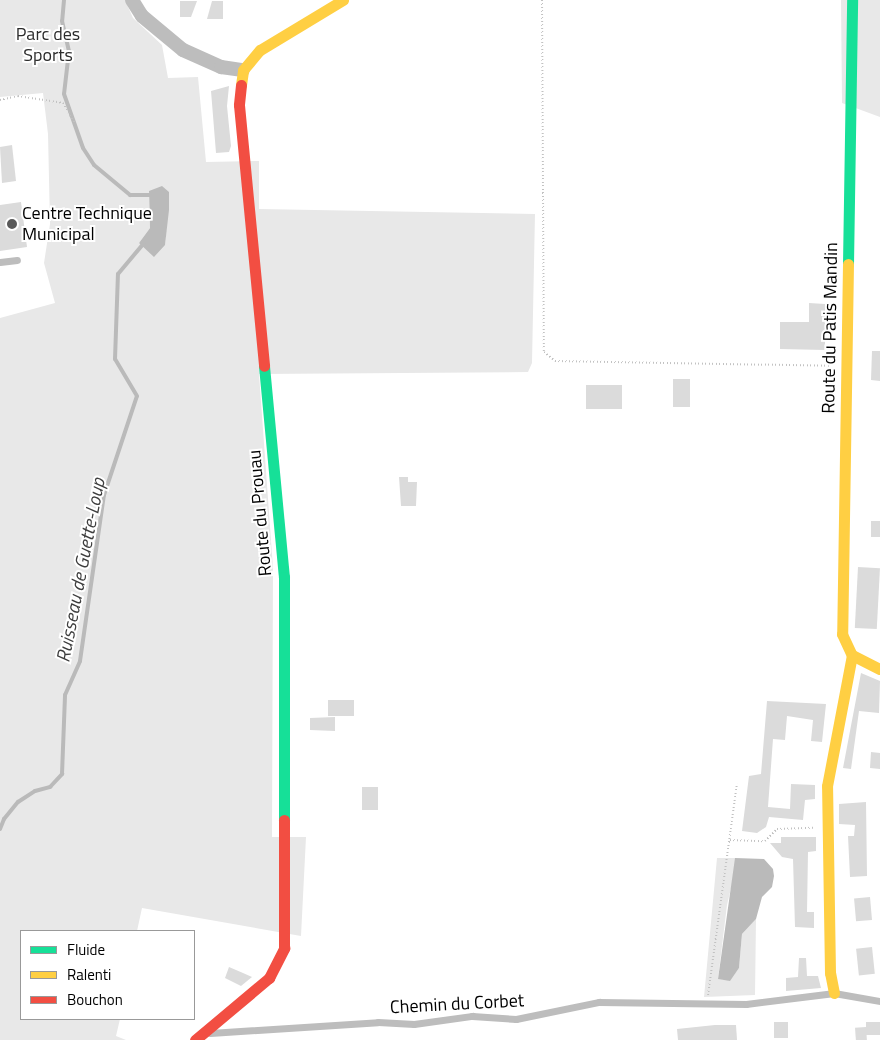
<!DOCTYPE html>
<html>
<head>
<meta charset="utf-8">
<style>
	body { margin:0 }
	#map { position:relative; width:880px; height:1040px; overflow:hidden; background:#fff; font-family:"Titillium Web",sans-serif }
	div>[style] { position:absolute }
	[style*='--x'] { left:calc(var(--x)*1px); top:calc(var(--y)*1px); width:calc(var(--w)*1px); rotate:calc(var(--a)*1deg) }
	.green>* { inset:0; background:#e8e8e8 }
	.water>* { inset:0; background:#bababa }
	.stream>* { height:4px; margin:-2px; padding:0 2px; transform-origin:2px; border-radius:2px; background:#bababa }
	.building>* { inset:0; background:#dbdbdb; transform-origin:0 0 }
	.path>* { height:2px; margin-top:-1px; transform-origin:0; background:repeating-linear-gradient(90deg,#c2c2c2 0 1px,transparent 0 3.5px) }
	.lane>* { height:7px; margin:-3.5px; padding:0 3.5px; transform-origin:3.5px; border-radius:3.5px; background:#bdbdbd }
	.street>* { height:14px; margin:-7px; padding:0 7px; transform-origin:7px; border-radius:7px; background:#bdbdbd }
	.fast>* { height:11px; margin:-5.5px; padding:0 5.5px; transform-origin:5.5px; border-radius:5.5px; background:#16e098 }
	.slow>* { height:11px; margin:-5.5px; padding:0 5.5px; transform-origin:5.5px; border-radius:5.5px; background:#ffcf43 }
	.jam>* { height:11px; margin:-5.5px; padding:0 5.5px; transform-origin:5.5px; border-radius:5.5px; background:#f24e42 }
	.dots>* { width:14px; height:14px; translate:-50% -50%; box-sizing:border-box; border:2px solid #fff; border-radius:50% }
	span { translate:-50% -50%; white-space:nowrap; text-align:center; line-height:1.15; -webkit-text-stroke:4px #fff; paint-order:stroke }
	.park-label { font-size:18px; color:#2c2c2c }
	.poi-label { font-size:18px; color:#000 }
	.left { translate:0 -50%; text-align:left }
	.street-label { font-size:18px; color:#000 }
	.water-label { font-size:19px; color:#3d3d3d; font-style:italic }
	.legend { position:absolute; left:20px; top:930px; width:175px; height:90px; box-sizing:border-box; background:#fff; border:1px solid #999; margin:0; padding:6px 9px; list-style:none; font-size:15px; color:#000 }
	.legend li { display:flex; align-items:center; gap:10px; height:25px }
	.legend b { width:25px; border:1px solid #999 }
</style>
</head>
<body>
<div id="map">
	<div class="green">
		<div style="clip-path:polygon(evenodd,0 0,125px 0,133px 18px,162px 45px,168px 78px,198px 77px,206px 162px,259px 161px,259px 209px,535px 214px,532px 363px,528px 372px,259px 374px,273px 568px,272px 837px,306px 837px,301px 936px,142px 908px,137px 931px,21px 931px,21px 1019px,120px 1019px,116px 1036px,126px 1040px,0 1040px,0 318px,55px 303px,44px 263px,50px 224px,48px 134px,43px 93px,0 97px,0 0,149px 191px,169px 192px,165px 245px,139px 243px,150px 228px,149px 191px)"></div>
		<div style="clip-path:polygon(841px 0,880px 0,880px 117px,842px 103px)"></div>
		<div style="clip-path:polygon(717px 858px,735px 858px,737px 863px,727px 905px,718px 979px,730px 980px,739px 968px,742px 934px,756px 919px,755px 995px,704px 997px)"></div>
	</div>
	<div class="water">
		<div style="clip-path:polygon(162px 186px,169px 192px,169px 210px,165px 245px,154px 257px,139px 243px,150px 228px,149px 191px)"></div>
		<div style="clip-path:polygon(735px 858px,764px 859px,773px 869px,774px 876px,772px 887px,762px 897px,756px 919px,742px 934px,739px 968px,730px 981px,718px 979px)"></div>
	</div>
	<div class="stream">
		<div style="--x:64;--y:0;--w:21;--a:95"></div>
		<div style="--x:62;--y:21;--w:31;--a:77"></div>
		<div style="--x:69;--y:51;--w:43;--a:96.6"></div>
		<div style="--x:64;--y:94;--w:57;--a:70.6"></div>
		<div style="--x:83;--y:148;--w:20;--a:57"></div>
		<div style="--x:94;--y:165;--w:47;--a:39.8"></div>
		<div style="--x:130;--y:195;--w:24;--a:0"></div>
		<div style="--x:0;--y:829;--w:11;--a:-68"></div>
		<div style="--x:4;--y:819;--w:22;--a:-51"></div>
		<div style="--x:18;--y:802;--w:20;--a:-33"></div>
		<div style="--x:35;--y:791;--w:16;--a:-15"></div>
		<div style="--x:50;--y:787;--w:18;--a:-47"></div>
		<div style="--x:62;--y:774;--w:79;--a:-87.8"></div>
		<div style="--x:65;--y:695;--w:37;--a:-66"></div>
		<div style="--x:80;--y:661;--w:168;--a:-81.8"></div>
		<div style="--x:104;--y:495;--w:104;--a:-71.6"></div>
		<div style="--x:137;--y:396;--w:43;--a:-120.7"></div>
		<div style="--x:115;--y:359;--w:85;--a:-88"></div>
		<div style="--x:118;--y:274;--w:40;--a:-50"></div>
	</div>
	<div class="building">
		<div style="clip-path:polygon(180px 1px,197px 1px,191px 17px,180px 17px)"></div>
		<div style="clip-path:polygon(212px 1px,223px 1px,223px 19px,207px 19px)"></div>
		<div style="clip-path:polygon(229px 86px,227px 106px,231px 146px,229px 152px,216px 153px,211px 91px)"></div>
		<div style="clip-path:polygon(12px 145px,16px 181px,2px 183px,0 147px)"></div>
		<div style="clip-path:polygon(21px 202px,27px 247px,0 251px,0 205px)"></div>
		<div style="clip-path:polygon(809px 303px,825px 304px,825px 350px,780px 349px,780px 322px,809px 322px)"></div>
		<div style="clip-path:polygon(872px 351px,880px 351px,880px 381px,871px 380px)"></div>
		<div style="left:673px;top:379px;width:17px;height:28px"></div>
		<div style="left:586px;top:385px;width:36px;height:24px"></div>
		<div style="clip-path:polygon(399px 477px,408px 477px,408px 482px,417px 482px,416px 506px,401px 506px)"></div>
		<div style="left:871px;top:521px;width:9px;height:16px"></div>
		<div style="left:858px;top:567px;width:22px;height:61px;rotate:3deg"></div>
		<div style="clip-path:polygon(861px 673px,880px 681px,879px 713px,859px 711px,851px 769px,843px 768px)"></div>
		<div style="left:354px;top:700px;width:16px;height:26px;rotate:90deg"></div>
		<div style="clip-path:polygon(767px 701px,826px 704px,822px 742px,811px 741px,813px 720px,787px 716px,785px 740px,773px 739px,768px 807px,790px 809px,791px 784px,815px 785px,815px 799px,805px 800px,803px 820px,769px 817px,766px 827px,757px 833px,742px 831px,749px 776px,761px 774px)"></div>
		<div style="clip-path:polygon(335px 717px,335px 731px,310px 730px,310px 718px)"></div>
		<div style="clip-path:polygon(871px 752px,880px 753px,880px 769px,870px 768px)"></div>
		<div style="left:378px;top:787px;width:23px;height:16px;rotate:90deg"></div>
		<div style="clip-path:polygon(866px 802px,867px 876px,850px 877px,848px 836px,854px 836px,855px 825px,839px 824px,839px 804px)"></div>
		<div style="clip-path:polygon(781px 837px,816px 837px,816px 851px,808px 852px,807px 912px,814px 912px,814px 928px,795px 927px,793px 859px,782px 857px,770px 843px,781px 843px)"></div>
		<div style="left:870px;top:897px;width:23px;height:16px;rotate:85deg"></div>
		<div style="left:872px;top:947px;width:27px;height:16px;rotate:84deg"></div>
		<div style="clip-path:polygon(799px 958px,806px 958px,807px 976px,818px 976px,821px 988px,786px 991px,786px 978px,798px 977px)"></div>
		<div style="clip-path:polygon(229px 967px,243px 973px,252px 977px,241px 986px,225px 978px)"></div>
		<div style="left:774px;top:1022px;width:14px;height:16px"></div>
		<div style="left:880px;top:1022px;width:13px;height:14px;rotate:90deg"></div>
		<div style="clip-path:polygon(715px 1025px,736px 1025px,737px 1040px,678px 1040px,677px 1029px)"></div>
		<div style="left:866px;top:1027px;width:13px;height:11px;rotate:86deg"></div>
	</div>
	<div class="path">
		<div style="--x:542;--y:0;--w:352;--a:89.7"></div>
		<div style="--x:544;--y:352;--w:14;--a:39"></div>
		<div style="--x:555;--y:361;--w:276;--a:1"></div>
		<div style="--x:0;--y:100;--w:18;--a:-13"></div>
		<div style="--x:18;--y:96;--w:46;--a:8.8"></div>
		<div style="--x:63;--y:103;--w:24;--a:60"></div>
		<div style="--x:730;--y:840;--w:35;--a:2"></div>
		<div style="--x:765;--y:841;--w:17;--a:-45"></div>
		<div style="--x:777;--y:829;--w:36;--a:-2"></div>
		<div style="--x:708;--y:995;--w:213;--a:-82.2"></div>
	</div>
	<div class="lane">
		<div style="--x:0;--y:262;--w:17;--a:-7"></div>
		<div style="--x:210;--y:1033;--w:168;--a:-3.7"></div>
		<div style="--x:378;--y:1022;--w:36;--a:3"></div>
		<div style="--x:414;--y:1024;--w:59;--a:-7.9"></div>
		<div style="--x:472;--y:1016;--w:44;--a:3.9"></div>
		<div style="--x:516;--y:1019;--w:85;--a:-11.6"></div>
		<div style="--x:599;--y:1002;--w:147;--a:0.8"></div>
		<div style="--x:746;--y:1004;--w:89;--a:-7.1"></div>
		<div style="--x:834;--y:993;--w:47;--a:9.9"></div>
	</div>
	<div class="street">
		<div style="--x:132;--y:0;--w:19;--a:58"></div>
		<div style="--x:142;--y:16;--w:53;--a:39.7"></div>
		<div style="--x:183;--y:50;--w:42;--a:24.1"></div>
		<div style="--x:221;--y:67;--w:22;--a:8"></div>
	</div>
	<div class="fast">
		<div style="--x:848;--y:264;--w:264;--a:-89.1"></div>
		<div style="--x:264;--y:366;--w:212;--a:84.6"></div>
		<div style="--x:284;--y:577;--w:243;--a:90"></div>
	</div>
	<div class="slow">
		<div style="--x:241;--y:85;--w:15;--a:-82"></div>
		<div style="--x:243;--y:70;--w:26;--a:-50"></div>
		<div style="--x:260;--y:50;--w:97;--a:-31.1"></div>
		<div style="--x:848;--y:264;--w:370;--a:90.9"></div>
		<div style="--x:842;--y:634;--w:23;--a:65"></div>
		<div style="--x:852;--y:655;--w:31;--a:27"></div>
		<div style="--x:834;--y:993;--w:20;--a:-101"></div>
		<div style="--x:830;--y:973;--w:187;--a:-90.9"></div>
		<div style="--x:827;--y:786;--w:133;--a:-79.2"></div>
	</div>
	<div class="jam">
		<div style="--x:241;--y:85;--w:20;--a:96"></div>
		<div style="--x:239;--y:105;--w:262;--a:84.5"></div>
		<div style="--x:195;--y:1040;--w:97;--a:-40"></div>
		<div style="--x:269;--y:978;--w:34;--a:-63"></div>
		<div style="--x:284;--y:948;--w:128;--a:-90"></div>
	</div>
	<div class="dots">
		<div style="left:12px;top:224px;background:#595959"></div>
	</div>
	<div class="park-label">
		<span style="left:48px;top:45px">Parc des<br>Sports</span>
	</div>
	<div class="poi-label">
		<span class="left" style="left:22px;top:224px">Centre Technique<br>Municipal</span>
	</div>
	<div class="street-label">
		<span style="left:830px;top:328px;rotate:-89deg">Route du Patis Mandin</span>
		<span style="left:260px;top:513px;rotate:-95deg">Route du Prouau</span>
		<span style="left:457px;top:1004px;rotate:-3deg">Chemin du Corbet</span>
	</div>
	<div class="water-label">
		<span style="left:80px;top:570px;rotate:-79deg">Ruisseau de Guette-Loup</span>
	</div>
	<ul class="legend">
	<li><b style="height:6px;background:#16e098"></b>Fluide</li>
	<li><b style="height:6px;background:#ffcf43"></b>Ralenti</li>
	<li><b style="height:6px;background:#f24e42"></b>Bouchon</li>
	</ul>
</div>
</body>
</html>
